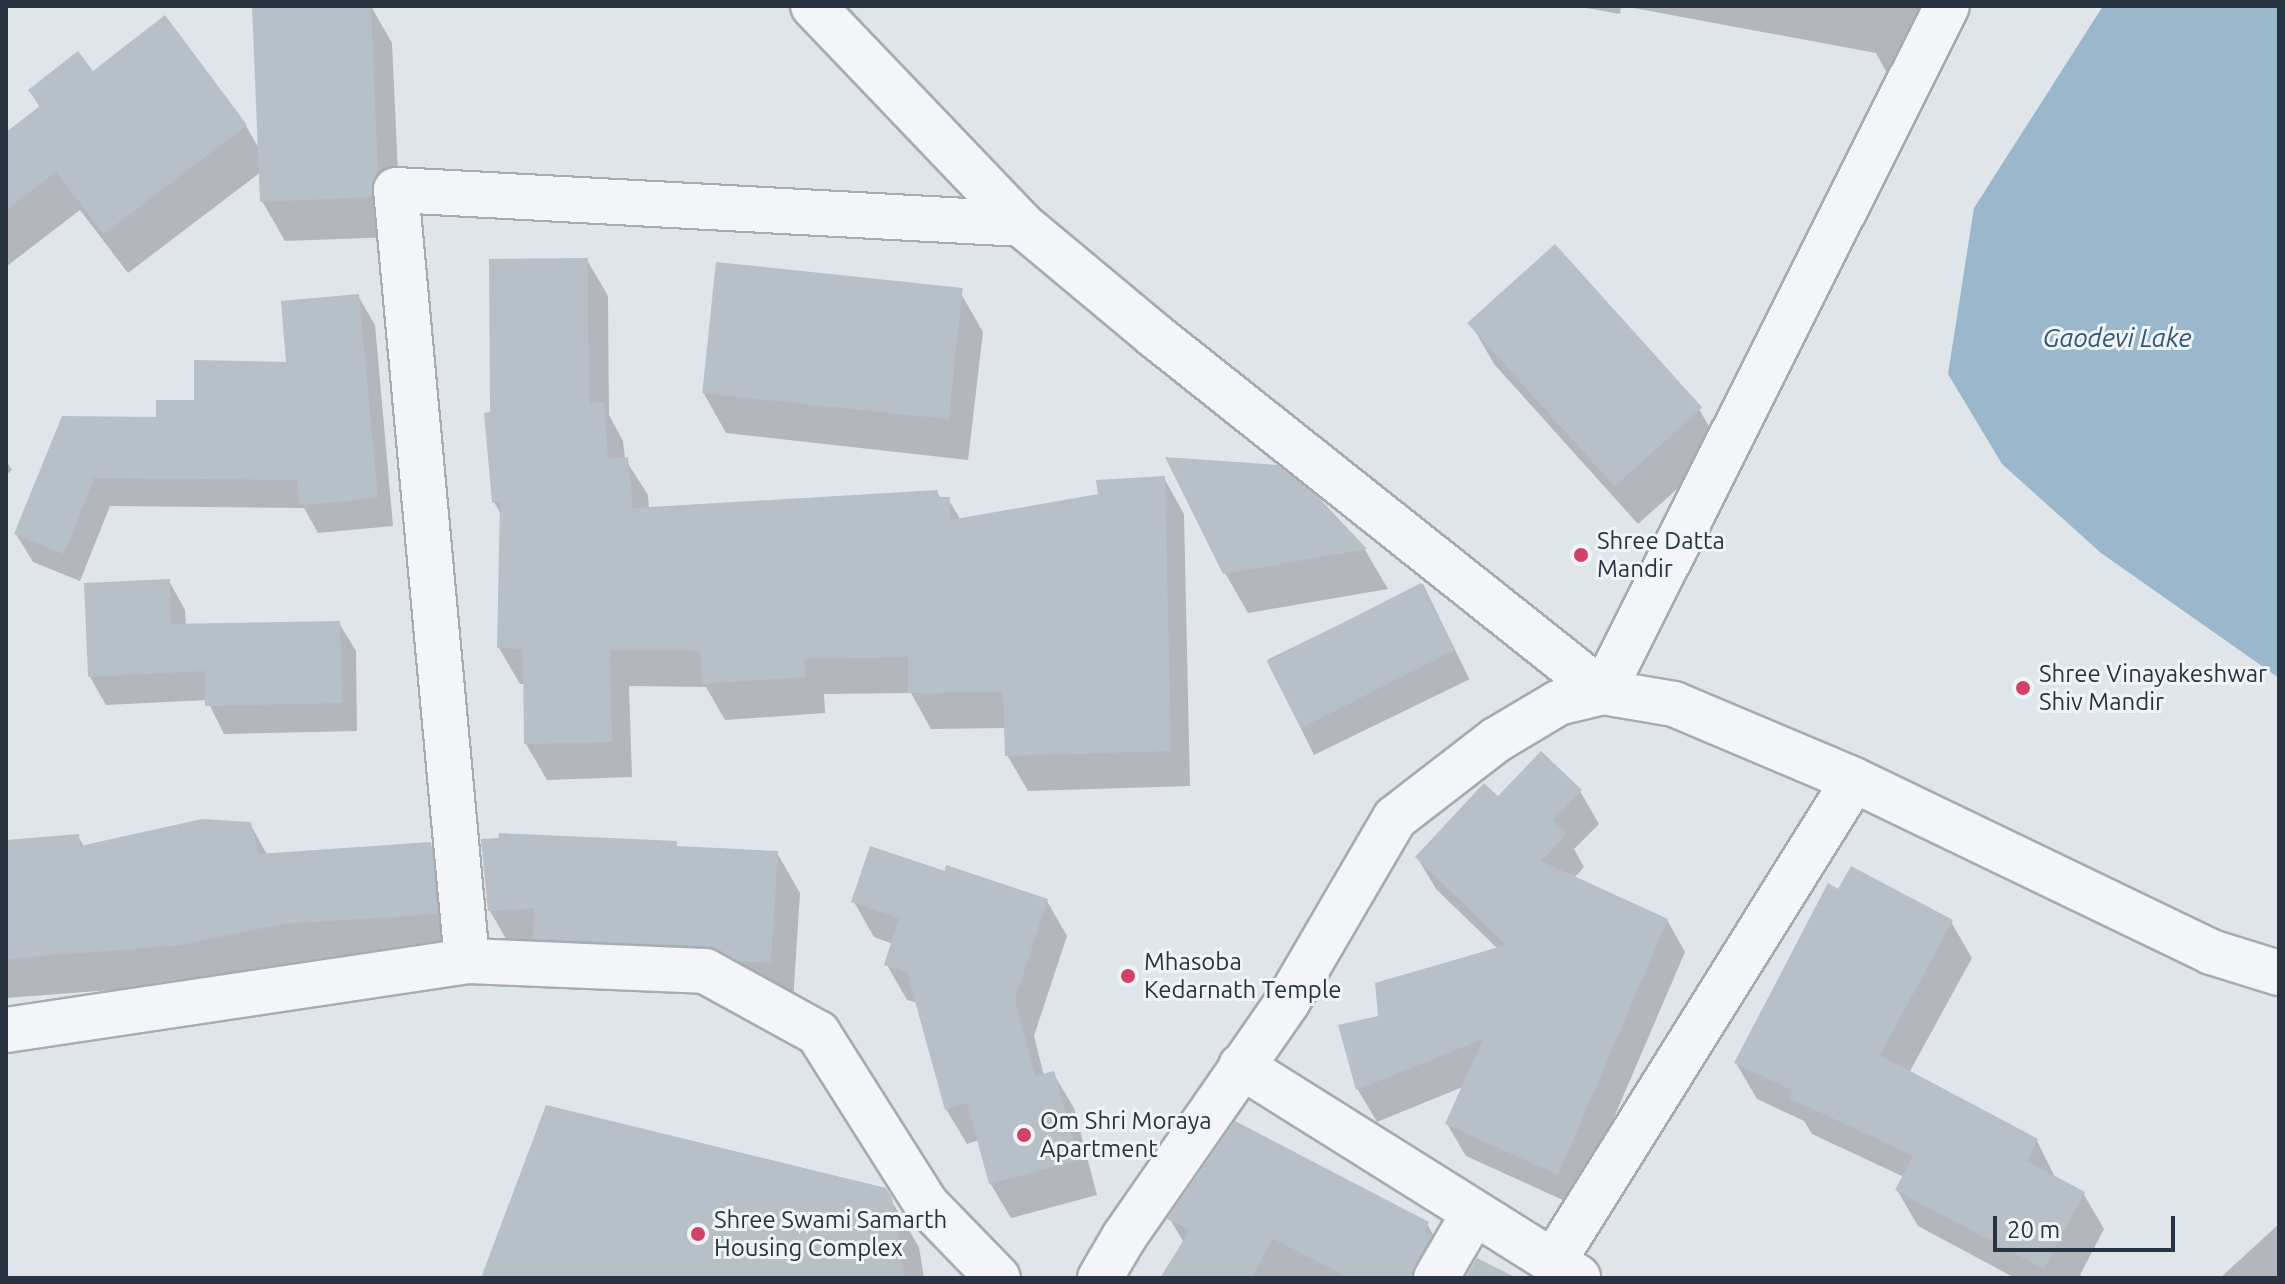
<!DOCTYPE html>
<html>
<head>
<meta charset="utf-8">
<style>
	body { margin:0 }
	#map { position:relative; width:2285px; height:1284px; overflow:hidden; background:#e0e5ea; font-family:Ubuntu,sans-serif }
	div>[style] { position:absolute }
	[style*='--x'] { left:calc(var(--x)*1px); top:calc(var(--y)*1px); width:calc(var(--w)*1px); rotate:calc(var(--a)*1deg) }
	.water>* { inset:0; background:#9ab7cb }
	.shadow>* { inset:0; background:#0003; transform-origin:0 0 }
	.building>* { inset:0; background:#b7bfc7; transform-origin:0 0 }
	.roads { filter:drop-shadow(2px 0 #a5acb4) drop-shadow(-2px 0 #a5acb4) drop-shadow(0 2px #a5acb4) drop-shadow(0 -2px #a5acb4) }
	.minor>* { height:44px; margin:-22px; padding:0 22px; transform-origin:22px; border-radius:22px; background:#f3f5f8 }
	.dots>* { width:22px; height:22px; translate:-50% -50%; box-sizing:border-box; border:4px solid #f0f4f7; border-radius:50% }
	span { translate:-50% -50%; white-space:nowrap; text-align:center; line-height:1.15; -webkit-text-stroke:6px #f0f4f7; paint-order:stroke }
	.poi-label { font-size:24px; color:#283442 }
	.left { translate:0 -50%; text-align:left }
	.water-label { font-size:26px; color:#315877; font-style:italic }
	.frame { position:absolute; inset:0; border:8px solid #283442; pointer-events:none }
	.scale { position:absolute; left:1993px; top:1216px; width:182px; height:36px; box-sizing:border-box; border:4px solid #283442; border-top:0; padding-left:10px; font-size:24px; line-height:28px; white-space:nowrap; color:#283442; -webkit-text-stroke:6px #f0f4f7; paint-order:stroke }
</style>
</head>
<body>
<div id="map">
	<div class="water">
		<div style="clip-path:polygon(2103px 6px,2279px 6px,2279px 678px,2101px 553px,2002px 464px,1948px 374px,1974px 208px)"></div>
	</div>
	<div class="shadow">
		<div style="clip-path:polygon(299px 6px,371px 6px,392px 43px,400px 216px,394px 237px,285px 241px,262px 201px,261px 172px,128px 273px,80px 210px,7px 266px,6px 134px,40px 108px,30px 90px,92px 73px,246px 126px,260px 150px)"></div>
		<div style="clip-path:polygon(1575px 6px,1621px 6px,1620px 14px)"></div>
		<div style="clip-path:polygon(1623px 6px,1950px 6px,1888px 75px,1876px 53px)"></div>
		<div style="clip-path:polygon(587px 260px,608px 296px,609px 415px,623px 441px,625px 459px,648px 495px,649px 509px,937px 492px,941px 499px,948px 499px,961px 520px,1100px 495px,1164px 478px,1184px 514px,1190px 786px,1028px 791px,1007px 755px,1006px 728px,931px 729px,911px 693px,824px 694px,825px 713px,725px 720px,706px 687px,629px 686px,632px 777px,547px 780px,526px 744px,525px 684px,520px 684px,499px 648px,502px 516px,494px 502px,492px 414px)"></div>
		<div style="clip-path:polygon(960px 292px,983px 332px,968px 460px,726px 433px,703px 392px)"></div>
		<div style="clip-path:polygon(358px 296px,375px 325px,393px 526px,318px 533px,304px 508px,110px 506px,80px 581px,33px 562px,16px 534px,158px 419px,288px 364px)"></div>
		<div style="clip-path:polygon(1471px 324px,1699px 409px,1722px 449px,1638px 524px,1494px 364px)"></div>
		<div style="clip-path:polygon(6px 460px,12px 470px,6px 475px)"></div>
		<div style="clip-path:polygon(1318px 500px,1365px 550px,1388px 589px,1248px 613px,1225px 573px)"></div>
		<div style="clip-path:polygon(169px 581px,185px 610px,186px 626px,339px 623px,356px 651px,357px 731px,224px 734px,207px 700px,106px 705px,90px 677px)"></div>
		<div style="left:1423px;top:584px;width:106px;height:173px;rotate:64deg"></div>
		<div style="clip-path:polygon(1580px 791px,1599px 824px,1574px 849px,1584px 867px,1574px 878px,1667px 920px,1685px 952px,1576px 1206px,1466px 1156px,1447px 1124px,1465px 1086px,1377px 1122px,1358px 1090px,1341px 1027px,1380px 1018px,1498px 949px,1436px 889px,1417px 857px,1498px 799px)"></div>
		<div style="clip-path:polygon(250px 824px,268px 856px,430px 844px,452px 882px,458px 952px,304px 961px,203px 983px,6px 998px,6px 842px,78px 836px,84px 847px)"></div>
		<div style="clip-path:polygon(675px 843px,678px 848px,777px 853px,800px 893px,793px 1002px,513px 951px,490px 911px)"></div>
		<div style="clip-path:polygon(946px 873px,1047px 901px,1067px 936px,1034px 1036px,1044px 1076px,1053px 1073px,1074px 1108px,1097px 1195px,1011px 1218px,990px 1183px,979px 1140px,967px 1144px,946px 1109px,918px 1003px,907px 1000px,887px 965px,893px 944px,874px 937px,854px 902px)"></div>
		<div style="clip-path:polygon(1839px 891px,1951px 922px,1972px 958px,1909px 1073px,2037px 1141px,2056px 1179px,2083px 1193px,2104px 1229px,2080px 1275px,2086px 1278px,2015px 1278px,1918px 1226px,1897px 1190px,1904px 1177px,1812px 1134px,1804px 1121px,1757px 1099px,1736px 1063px)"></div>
		<div style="clip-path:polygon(885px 1190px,919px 1247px,924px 1278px,483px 1278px)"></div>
		<div style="clip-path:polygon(1170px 1219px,1427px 1224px,1448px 1260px,1449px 1278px,1163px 1278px,1184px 1243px)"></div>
		<div style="clip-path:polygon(2279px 1224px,2279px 1278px,2220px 1278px)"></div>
	</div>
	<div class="building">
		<div style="clip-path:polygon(252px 6px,371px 6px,378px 174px,372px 197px,260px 202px)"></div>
		<div style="clip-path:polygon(165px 15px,247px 125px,104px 234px,56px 172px,6px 210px,6px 132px,40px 106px,28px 90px,78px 51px,93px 71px)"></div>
		<div style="left:1555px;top:244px;width:220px;height:118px;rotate:48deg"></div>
		<div style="clip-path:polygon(588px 258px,589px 404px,604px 402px,608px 459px,628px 457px,633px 508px,938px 490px,937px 497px,950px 497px,950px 520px,1098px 494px,1096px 480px,1165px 476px,1171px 751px,1005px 756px,1003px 692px,908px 693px,908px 657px,804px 659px,806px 677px,702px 684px,700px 651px,610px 650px,612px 742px,524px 744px,523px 649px,497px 648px,500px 502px,492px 503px,484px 413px,490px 412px,489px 259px)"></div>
		<div style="left:716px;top:262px;width:248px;height:132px;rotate:6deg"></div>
		<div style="clip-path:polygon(359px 294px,378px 498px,300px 505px,297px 480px,94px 478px,64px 554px,14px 534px,62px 416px,156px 417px,156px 400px,194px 400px,194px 360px,286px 362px,281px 301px)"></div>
		<div style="clip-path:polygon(1165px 457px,1278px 465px,1319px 498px,1367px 549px,1223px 574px)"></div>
		<div style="clip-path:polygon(170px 579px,171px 624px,340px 621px,342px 703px,205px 706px,205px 671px,88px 677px,84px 583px)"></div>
		<div style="left:1421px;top:583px;width:75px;height:173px;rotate:63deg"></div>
		<div style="clip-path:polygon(1541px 751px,1582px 790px,1553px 820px,1567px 834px,1541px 861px,1668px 919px,1558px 1175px,1445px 1124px,1483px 1039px,1356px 1090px,1338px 1025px,1378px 1016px,1375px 983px,1506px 945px,1415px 857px,1484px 783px,1498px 796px)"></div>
		<div style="clip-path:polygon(202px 819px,251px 822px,258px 854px,431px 842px,438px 914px,282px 924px,181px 945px,6px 959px,6px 840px,79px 834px,80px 846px)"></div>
		<div style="clip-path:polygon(499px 833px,677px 841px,677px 846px,778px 851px,771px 963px,739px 961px,706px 946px,533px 939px,534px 908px,488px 911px,481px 839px,498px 838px)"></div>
		<div style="clip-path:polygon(870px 846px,945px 871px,946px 865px,1048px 899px,1015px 999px,1035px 1076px,1054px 1071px,1079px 1160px,989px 1184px,967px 1103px,945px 1110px,907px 972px,884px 965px,899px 918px,851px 902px)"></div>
		<div style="clip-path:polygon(1851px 866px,1953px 920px,1880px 1055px,2038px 1139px,2027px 1161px,2085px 1192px,2044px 1269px,1895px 1190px,1913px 1156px,1789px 1098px,1792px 1090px,1734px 1063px,1828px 883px,1838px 889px)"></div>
		<div style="clip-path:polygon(546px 1105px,886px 1188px,892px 1198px,905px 1278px,481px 1278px)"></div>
		<div style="clip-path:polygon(1235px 1121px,1429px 1222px,1424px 1232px,1432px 1236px,1411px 1278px,1350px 1278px,1273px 1239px,1251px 1278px,1160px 1278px,1190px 1230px,1167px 1219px)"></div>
		<div style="clip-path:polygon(1477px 1258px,1517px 1278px,1465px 1278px)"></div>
	</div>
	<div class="roads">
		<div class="minor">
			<div style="--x:813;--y:6;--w:301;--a:46.3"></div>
			<div style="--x:1021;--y:224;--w:173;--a:39.8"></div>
			<div style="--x:1154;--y:335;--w:574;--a:38.49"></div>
			<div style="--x:1603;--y:692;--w:767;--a:-63.37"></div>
			<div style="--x:467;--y:961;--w:774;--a:-95.26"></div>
			<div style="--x:396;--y:190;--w:626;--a:3.11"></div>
			<div style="--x:6;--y:1030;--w:466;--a:-8.5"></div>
			<div style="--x:467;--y:961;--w:238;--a:2.4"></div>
			<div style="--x:705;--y:971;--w:129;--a:28.8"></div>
			<div style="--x:818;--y:1033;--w:202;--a:57.7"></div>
			<div style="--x:926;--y:1204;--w:103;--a:45.8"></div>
			<div style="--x:1241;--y:1066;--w:398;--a:32.1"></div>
			<div style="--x:1553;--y:1262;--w:568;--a:-58.02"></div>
			<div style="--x:1100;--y:1278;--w:48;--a:-59.7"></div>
			<div style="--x:1124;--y:1237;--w:287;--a:-55.2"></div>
			<div style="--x:1288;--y:1001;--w:212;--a:-59.7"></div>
			<div style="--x:1395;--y:818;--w:128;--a:-37.7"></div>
			<div style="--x:1496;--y:740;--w:72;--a:-30.8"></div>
			<div style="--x:1558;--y:703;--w:46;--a:-13.7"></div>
			<div style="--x:1603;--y:692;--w:72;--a:9.6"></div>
			<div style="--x:1674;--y:704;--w:195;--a:22.9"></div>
			<div style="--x:1854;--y:780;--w:396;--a:25.7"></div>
			<div style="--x:2211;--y:952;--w:71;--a:17.2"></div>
			<div style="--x:1436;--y:1278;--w:75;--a:-59.7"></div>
		</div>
	</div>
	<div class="dots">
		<div style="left:1581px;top:555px;background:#d34166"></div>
		<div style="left:2023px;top:688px;background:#d34166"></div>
		<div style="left:1128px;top:976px;background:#d34166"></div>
		<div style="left:1024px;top:1135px;background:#d34166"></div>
		<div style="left:698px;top:1234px;background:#d34166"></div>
	</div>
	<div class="poi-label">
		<span class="left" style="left:1597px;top:555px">Shree Datta<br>Mandir</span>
		<span class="left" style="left:2039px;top:688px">Shree Vinayakeshwar<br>Shiv Mandir</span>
		<span class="left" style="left:1144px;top:976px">Mhasoba<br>Kedarnath Temple</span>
		<span class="left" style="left:1040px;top:1135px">Om Shri Moraya<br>Apartment</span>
		<span class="left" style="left:714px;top:1234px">Shree Swami Samarth<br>Housing Complex</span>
	</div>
	<div class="water-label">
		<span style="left:2117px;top:338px">Gaodevi Lake</span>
	</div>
	<div class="frame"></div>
	<div class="scale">20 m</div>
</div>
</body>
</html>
